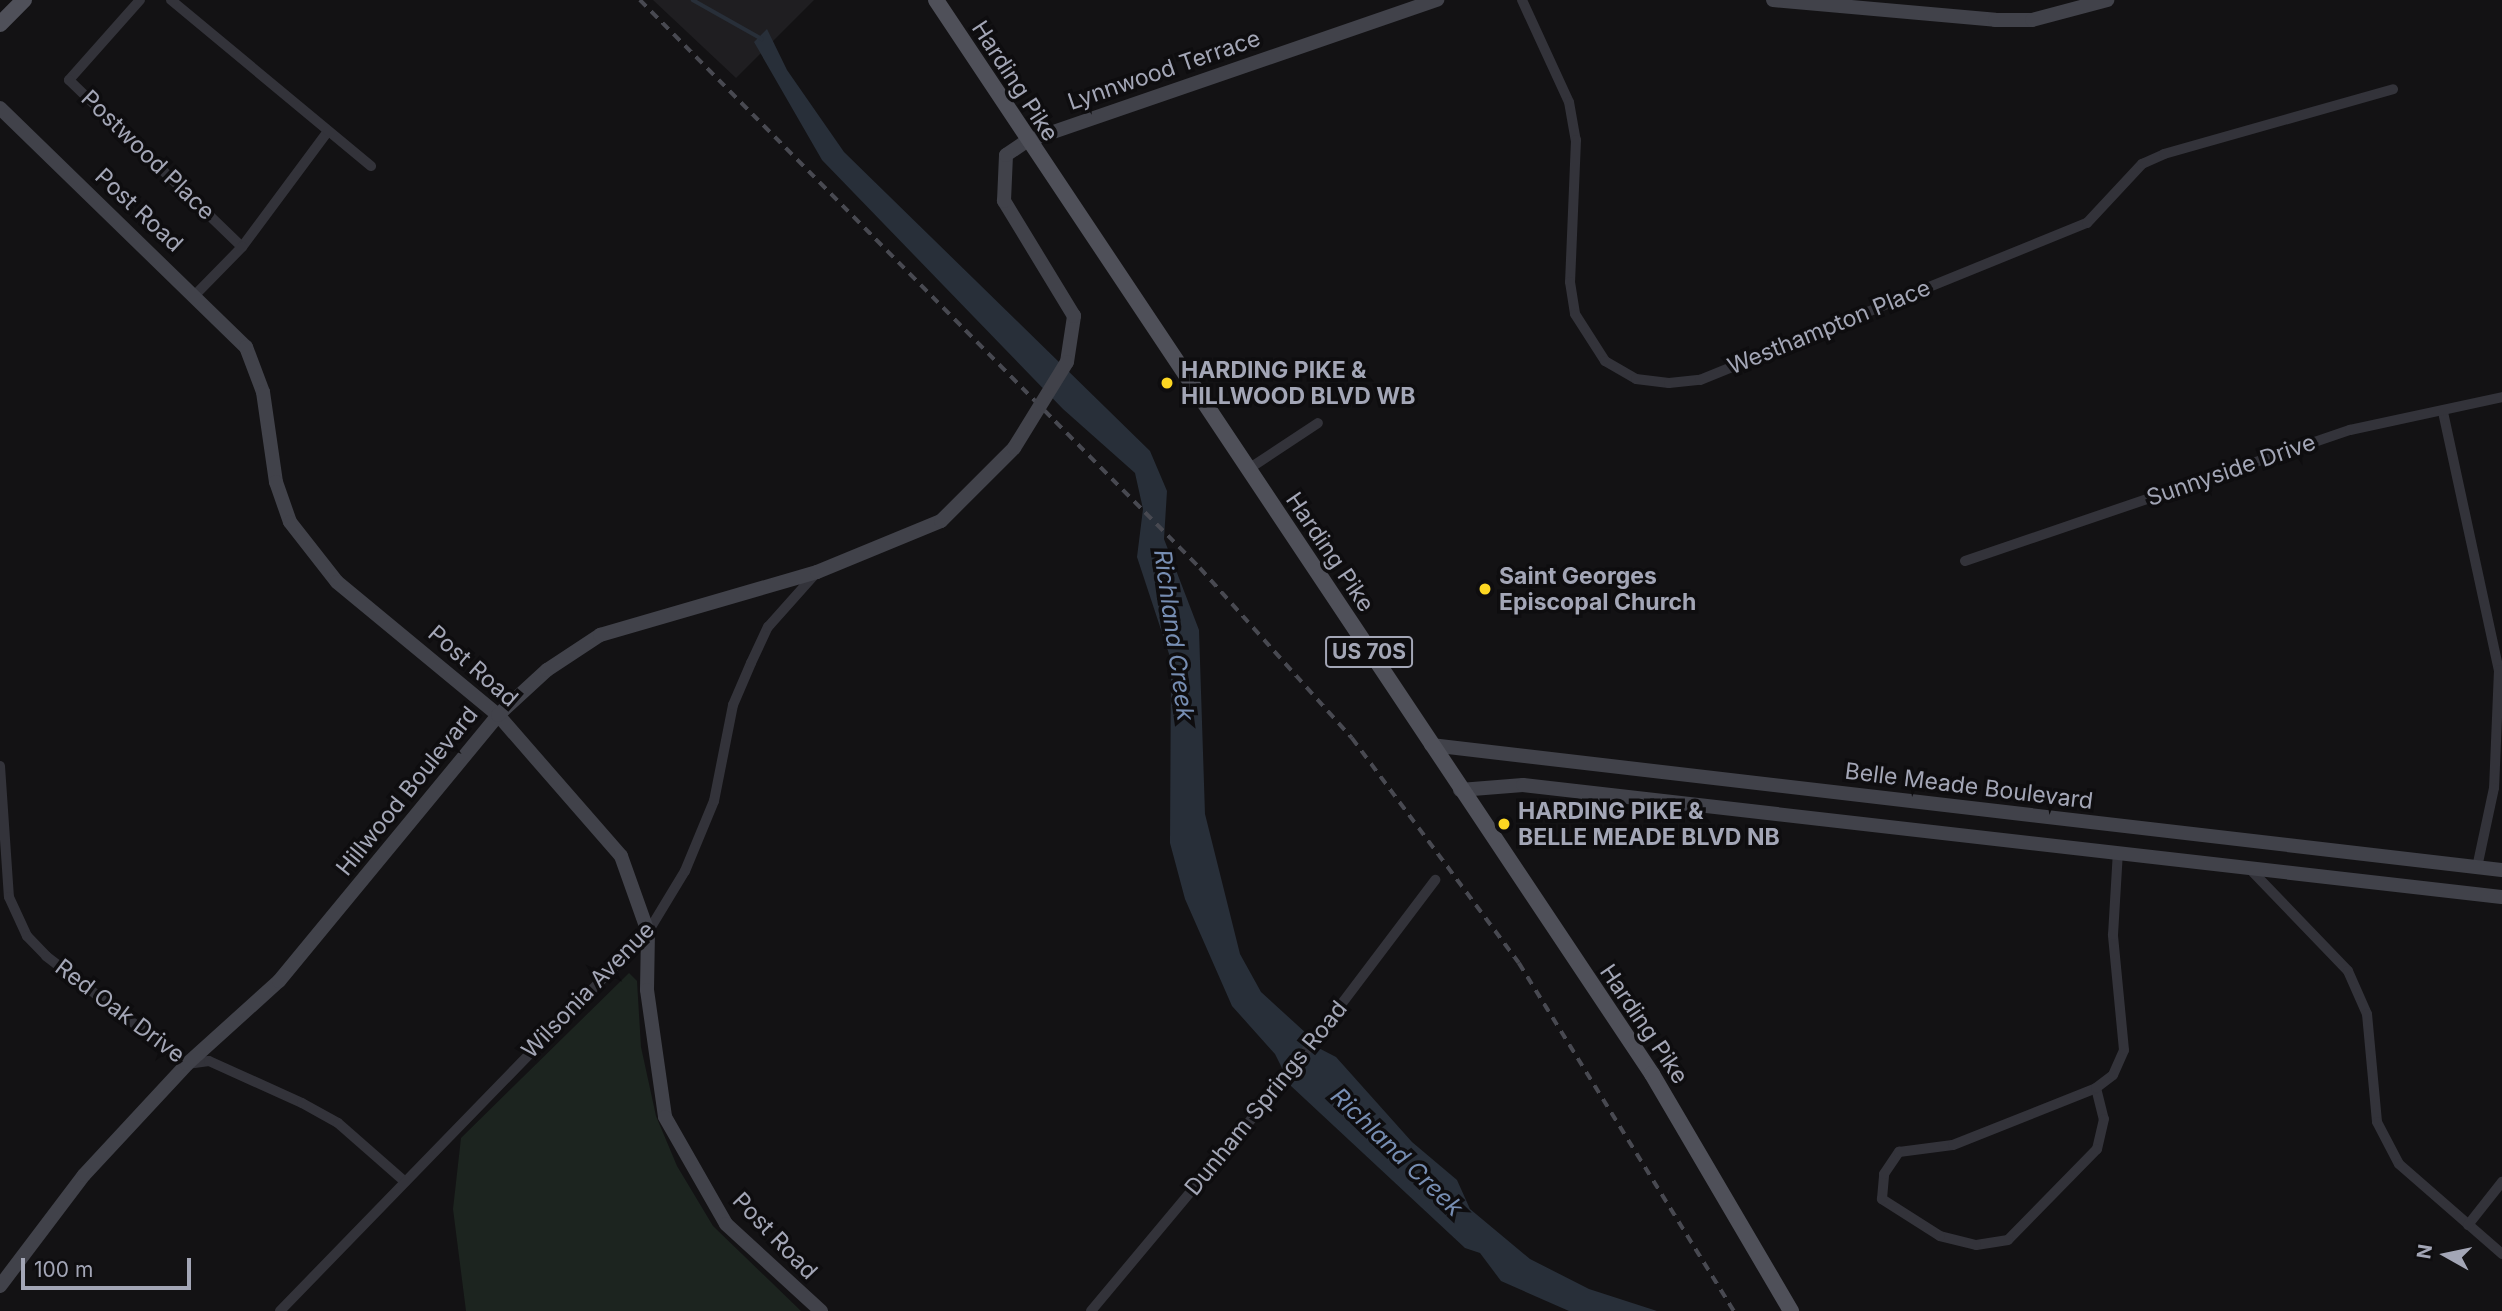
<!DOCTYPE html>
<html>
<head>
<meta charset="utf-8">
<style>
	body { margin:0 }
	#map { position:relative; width:2502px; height:1311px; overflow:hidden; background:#131214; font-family:Inter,sans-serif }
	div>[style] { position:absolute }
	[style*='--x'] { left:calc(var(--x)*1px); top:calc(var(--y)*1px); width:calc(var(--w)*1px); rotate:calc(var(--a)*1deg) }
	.built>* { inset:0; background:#1f1e21 }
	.green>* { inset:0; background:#1c241f }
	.water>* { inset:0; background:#282f39 }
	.stream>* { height:3.5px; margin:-1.75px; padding:0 1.75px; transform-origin:1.75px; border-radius:1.75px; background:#282f39 }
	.street>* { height:10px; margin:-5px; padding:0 5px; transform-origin:5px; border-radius:5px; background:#33333a }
	.secondary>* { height:14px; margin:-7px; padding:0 7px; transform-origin:7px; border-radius:7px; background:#41424a }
	.primary>* { height:16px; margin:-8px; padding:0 8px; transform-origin:8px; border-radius:8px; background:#4f5059 }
	.rail>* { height:3.5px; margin-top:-1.75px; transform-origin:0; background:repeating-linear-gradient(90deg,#484951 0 9px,transparent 0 16px) }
	.secondary-bridge>* { height:14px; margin:-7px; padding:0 7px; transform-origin:7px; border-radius:7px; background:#41424a }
	.dots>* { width:19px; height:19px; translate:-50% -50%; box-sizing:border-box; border:4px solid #0e0d0f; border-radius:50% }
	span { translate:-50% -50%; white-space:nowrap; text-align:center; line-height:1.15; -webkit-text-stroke:7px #0e0d0f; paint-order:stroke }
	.shield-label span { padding:2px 5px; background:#0e0d0f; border:2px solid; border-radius:5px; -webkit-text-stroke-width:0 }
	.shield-label { font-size:21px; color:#a3a6b6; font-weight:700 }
	.street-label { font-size:23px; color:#a3a6b6 }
	.poi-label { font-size:23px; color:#a3a6b6; font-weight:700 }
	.left { translate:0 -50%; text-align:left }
	.water-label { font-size:24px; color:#778eb3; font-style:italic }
	.north { position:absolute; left:2411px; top:1220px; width:70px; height:70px; -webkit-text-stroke:5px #0e0d0f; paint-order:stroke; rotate:279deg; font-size:19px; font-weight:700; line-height:28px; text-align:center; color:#a3a6b6 }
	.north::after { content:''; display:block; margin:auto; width:24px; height:32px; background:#a3a6b6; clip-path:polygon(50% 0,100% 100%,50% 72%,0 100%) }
	.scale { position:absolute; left:21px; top:1258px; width:170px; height:32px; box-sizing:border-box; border:4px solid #a3a6b6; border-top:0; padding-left:9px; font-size:21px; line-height:24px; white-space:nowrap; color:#a3a6b6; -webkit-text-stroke:5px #0e0d0f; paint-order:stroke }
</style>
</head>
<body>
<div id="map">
	<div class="built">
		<div style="clip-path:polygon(653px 0,814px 0,736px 78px)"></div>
	</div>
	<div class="green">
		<div style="clip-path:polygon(629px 973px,637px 981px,641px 1047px,656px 1116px,677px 1166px,713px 1226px,801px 1311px,466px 1311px,453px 1209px,461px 1138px)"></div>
	</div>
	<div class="water">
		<div style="clip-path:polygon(767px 29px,787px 70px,844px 152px,1150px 451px,1167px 491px,1164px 539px,1199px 630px,1205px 814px,1240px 954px,1261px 992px,1307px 1034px,1307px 1042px,1336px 1057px,1412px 1142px,1457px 1180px,1470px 1209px,1530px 1259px,1589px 1289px,1657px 1311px,1569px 1311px,1501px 1281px,1480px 1253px,1465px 1248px,1291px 1086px,1275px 1054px,1232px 1006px,1185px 899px,1170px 843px,1171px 660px,1137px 557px,1143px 509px,1135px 473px,1063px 409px,822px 160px,754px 42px)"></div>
	</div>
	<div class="stream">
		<div style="--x:693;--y:0;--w:79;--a:29.5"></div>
	</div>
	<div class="street">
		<div style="--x:140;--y:0;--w:107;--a:131.6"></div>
		<div style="--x:69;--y:80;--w:240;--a:44"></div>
		<div style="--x:242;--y:247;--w:141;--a:-53.4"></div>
		<div style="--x:171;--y:0;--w:260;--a:39.7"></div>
		<div style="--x:1522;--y:0;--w:112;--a:65.3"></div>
		<div style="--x:1569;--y:102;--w:39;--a:80"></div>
		<div style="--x:1576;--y:140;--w:142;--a:92.4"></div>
		<div style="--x:1570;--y:282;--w:32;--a:81"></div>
		<div style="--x:1575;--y:314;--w:56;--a:57.4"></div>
		<div style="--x:1605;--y:361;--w:36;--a:30"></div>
		<div style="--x:1636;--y:379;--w:33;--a:7"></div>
		<div style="--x:1669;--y:383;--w:31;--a:-6"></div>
		<div style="--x:1700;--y:380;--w:418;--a:-22.1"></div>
		<div style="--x:2087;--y:223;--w:81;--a:-47"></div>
		<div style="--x:2142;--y:164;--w:24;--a:-24"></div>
		<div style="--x:2164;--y:154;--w:238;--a:-15.8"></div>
		<div style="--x:196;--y:294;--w:66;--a:-45.6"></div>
		<div style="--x:2443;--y:412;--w:264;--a:77.8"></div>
		<div style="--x:2499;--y:670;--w:118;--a:92.4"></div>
		<div style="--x:2494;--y:788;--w:81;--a:102.1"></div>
		<div style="--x:1247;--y:470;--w:85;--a:-33.5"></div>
		<div style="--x:1965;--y:561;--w:407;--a:-18.8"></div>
		<div style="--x:2350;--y:430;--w:156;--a:-12.2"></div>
		<div style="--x:0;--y:766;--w:131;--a:86.1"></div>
		<div style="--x:9;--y:897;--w:43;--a:65.2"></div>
		<div style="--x:27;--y:936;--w:28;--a:46"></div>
		<div style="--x:46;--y:956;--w:178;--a:37.5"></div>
		<div style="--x:187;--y:1064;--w:22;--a:-8"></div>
		<div style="--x:209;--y:1061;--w:102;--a:24.3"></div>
		<div style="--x:302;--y:1103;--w:41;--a:29.1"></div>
		<div style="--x:338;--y:1123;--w:86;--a:41.2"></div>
		<div style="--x:2248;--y:867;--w:144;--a:46.1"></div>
		<div style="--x:2348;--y:971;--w:47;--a:66.2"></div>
		<div style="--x:2367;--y:1014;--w:108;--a:84.7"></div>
		<div style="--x:2377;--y:1122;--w:47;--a:62.4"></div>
		<div style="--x:2399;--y:1164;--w:137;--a:41.1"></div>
		<div style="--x:2096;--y:1088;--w:32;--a:76"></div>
		<div style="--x:2104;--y:1119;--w:31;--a:103"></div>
		<div style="--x:2097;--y:1149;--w:127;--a:134.4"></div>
		<div style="--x:2008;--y:1240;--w:32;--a:171"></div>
		<div style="--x:1976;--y:1245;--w:37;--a:-166"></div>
		<div style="--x:1940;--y:1236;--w:69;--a:-147.5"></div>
		<div style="--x:1882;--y:1199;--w:25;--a:-85"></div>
		<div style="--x:1884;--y:1174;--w:27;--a:-56"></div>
		<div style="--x:1899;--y:1152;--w:54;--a:-7.4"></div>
		<div style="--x:1953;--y:1145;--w:154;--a:-21.7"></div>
		<div style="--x:2096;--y:1088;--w:21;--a:-37"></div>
		<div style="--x:2113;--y:1075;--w:27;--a:-66"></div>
		<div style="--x:2124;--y:1050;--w:116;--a:-95.5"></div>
		<div style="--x:2113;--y:935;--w:83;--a:-86.6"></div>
		<div style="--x:2468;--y:1225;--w:55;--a:-51.7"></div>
		<div style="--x:280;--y:1311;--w:528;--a:-45.84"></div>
		<div style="--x:648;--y:932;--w:71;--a:-58.8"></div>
		<div style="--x:685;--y:871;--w:76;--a:-67.5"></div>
		<div style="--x:714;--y:801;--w:98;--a:-78.8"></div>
		<div style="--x:733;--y:705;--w:46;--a:-66.8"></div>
		<div style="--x:751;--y:663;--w:40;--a:-65"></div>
		<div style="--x:768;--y:627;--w:74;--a:-48.3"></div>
		<div style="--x:1091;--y:1311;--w:301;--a:-50.1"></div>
		<div style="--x:1284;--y:1080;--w:251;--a:-52.9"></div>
	</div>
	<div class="secondary">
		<div style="--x:1773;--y:0;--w:223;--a:5.1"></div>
		<div style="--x:1995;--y:20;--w:37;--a:0"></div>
		<div style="--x:2032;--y:20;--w:78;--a:-14.9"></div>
		<div style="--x:0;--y:108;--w:343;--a:44.2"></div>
		<div style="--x:246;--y:347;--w:48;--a:69.3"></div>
		<div style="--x:263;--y:392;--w:91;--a:81.8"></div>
		<div style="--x:276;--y:482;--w:42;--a:70.7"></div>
		<div style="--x:290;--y:522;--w:76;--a:51.9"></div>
		<div style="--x:337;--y:582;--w:209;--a:39.6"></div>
		<div style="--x:498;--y:715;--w:187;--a:48.9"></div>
		<div style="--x:621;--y:856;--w:81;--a:70.4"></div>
		<div style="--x:648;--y:932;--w:58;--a:91"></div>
		<div style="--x:647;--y:990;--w:128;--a:81.9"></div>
		<div style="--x:665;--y:1117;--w:123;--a:60.3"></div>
		<div style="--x:726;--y:1224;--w:129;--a:42.5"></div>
		<div style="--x:1067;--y:362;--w:47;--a:-81.3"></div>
		<div style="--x:1074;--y:316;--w:135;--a:-121.3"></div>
		<div style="--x:1004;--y:201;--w:46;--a:-87.5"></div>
		<div style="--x:1006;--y:155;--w:25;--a:-34"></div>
		<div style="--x:1027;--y:141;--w:434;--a:-19"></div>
		<div style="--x:1431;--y:745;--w:1078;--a:6.66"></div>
		<div style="--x:1460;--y:790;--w:63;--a:-4.5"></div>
		<div style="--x:1523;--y:785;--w:985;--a:6.53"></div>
		<div style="--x:0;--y:1286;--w:139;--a:-52.9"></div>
		<div style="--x:84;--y:1175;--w:151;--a:-47.1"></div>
		<div style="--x:187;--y:1064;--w:124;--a:-42.1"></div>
		<div style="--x:279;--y:981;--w:345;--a:-50.5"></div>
		<div style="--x:498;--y:715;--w:67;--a:-42.6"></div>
		<div style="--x:547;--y:670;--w:64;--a:-33.4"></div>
		<div style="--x:600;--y:635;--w:226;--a:-16.2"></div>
		<div style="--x:817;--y:572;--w:134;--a:-22.4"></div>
		<div style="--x:941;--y:521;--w:103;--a:-45"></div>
	</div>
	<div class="primary">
		<div style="--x:936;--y:0;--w:1291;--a:56.31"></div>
		<div style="--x:1652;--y:1074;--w:275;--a:59.6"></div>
		<div style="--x:0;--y:24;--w:34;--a:-45"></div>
	</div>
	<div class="rail">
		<div style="--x:640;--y:0;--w:798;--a:45.41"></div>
		<div style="--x:1200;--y:568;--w:228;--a:48.2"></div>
		<div style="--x:1352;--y:738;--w:280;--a:53.4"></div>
		<div style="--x:1519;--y:963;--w:409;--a:58.3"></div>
	</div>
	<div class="secondary-bridge">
		<div style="--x:1014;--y:448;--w:101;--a:-58.4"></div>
	</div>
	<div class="dots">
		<div style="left:1167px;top:383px;background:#fdd722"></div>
		<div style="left:1485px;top:589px;background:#fdd722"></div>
		<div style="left:1504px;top:824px;background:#fdd722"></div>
	</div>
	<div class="shield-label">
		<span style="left:1369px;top:652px">US 70S</span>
	</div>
	<div class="street-label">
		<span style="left:1164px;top:70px;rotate:-19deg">Lynnwood Terrace</span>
		<span style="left:1015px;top:81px;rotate:57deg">Harding Pike</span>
		<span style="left:148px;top:155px;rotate:44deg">Postwood Place</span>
		<span style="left:139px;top:210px;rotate:43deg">Post Road</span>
		<span style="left:1829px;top:327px;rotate:-22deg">Westhampton Place</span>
		<span style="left:2231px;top:470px;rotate:-19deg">Sunnyside Drive</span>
		<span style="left:1330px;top:552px;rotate:56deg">Harding Pike</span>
		<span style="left:473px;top:666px;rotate:41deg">Post Road</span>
		<span style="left:1969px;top:786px;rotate:7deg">Belle Meade Boulevard</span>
		<span style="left:407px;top:791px;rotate:-51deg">Hillwood Boulevard</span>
		<span style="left:588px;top:990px;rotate:-46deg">Wilsonia Avenue</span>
		<span style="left:120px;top:1011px;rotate:37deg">Red Oak Drive</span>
		<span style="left:1644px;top:1024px;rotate:56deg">Harding Pike</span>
		<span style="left:1266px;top:1098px;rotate:-51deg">Dunham Springs Road</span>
		<span style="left:775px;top:1236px;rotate:46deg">Post Road</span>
	</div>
	<div class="poi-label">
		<span class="left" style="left:1181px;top:383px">HARDING PIKE &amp;<br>HILLWOOD BLVD WB</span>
		<span class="left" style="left:1499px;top:589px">Saint Georges<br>Episcopal Church</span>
		<span class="left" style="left:1518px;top:824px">HARDING PIKE &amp;<br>BELLE MEADE BLVD NB</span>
	</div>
	<div class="water-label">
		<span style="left:1174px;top:635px;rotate:82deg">Richland Creek</span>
		<span style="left:1397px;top:1152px;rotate:44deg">Richland Creek</span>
	</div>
	<div class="north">N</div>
	<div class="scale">100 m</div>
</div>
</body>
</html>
